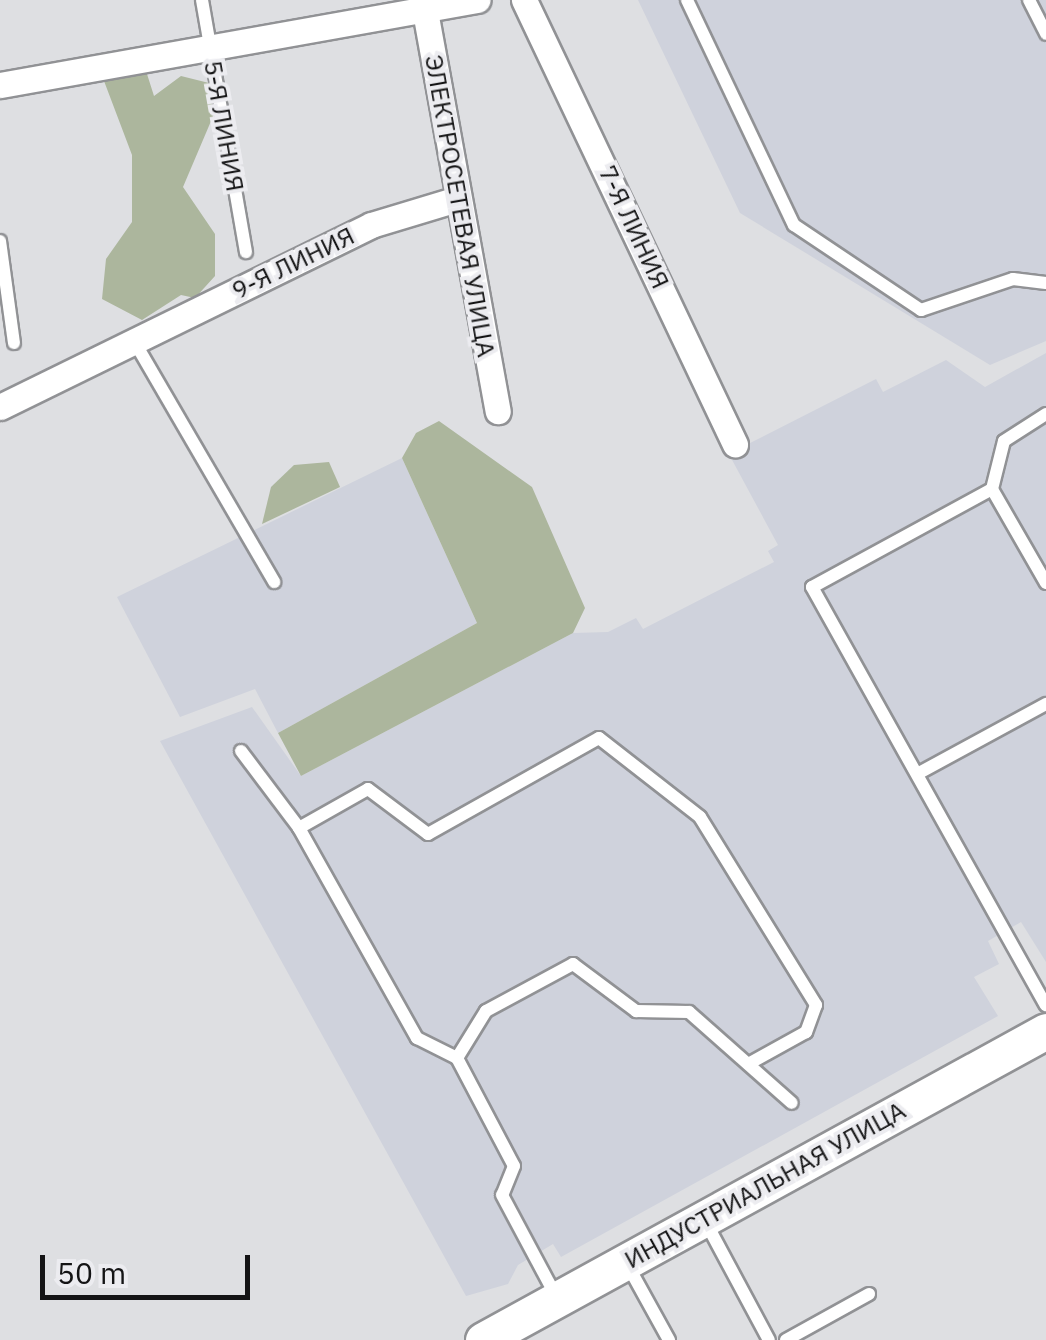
<!DOCTYPE html>
<html>
<head>
<meta charset="utf-8">
<style>
	body { margin:0 }
	#map { position:relative; width:1046px; height:1340px; overflow:hidden; background:#dedfe2; font-family:"IBM Plex Sans",sans-serif }
	div>[style] { position:absolute }
	[style*='--x'] { left:calc(var(--x)*1px); top:calc(var(--y)*1px); width:calc(var(--w)*1px); rotate:calc(var(--a)*1deg) }
	.built>* { inset:0; background:#cfd2dc }
	.green>* { inset:0; background:#acb69d }
	.roads { filter:drop-shadow(2px 0 #919295) drop-shadow(-2px 0 #919295) drop-shadow(0 2px #919295) drop-shadow(0 -2px #919295) }
	.lane>* { height:12px; margin:-6px; padding:0 6px; transform-origin:6px; border-radius:6px; background:#fff }
	.street>* { height:25px; margin:-12.5px; padding:0 12.5px; transform-origin:12.5px; border-radius:12.5px; background:#fff }
	.secondary>* { height:35px; margin:-17.5px; padding:0 17.5px; transform-origin:17.5px; border-radius:17.5px; background:#fff }
	span { translate:-50% -50%; white-space:nowrap; text-align:center; line-height:1.15; -webkit-text-stroke:8px #ececf0; paint-order:stroke }
	.street-label { font-size:25px; color:#141415 }
	.scale { position:absolute; left:40px; top:1255px; width:210px; height:45px; box-sizing:border-box; border:5px solid #141415; border-top:0; padding-left:12px; font-size:30px; line-height:35px; white-space:nowrap; color:#141415; -webkit-text-stroke:8px #ececf0; paint-order:stroke }
</style>
</head>
<body>
<div id="map">
	<div class="built">
		<div style="clip-path:polygon(638px 0,1046px 0,1046px 341px,990px 365px,740px 213px)"></div>
		<div style="clip-path:polygon(1046px 353px,1046px 962px,1021px 922px,988px 941px,999px 964px,974px 977px,998px 1016px,561px 1257px,553px 1244px,518px 1265px,508px 1284px,466px 1296px,160px 741px,252px 707px,301px 776px,573px 633px,608px 632px,636px 618px,643px 629px,774px 562px,768px 551px,778px 545px,731px 458px,750px 443px,876px 379px,883px 392px,946px 360px,985px 387px)"></div>
		<div style="clip-path:polygon(402px 458px,477px 623px,278px 733px,255px 689px,180px 717px,117px 597px)"></div>
	</div>
	<div class="green">
		<div style="clip-path:polygon(147px 74px,154px 96px,181px 76px,209px 83px,217px 107px,183px 187px,215px 234px,215px 276px,195px 298px,181px 295px,142px 320px,102px 299px,106px 259px,132px 222px,132px 155px,104px 81px)"></div>
		<div style="clip-path:polygon(439px 421px,532px 487px,585px 608px,573px 633px,301px 776px,278px 733px,477px 623px,402px 458px,416px 433px)"></div>
		<div style="clip-path:polygon(329px 462px,340px 487px,262px 524px,271px 487px,294px 465px)"></div>
	</div>
	<div class="roads">
		<div class="lane">
			<div style="--x:202;--y:0;--w:256;--a:80.1"></div>
			<div style="--x:687;--y:0;--w:249;--a:64.6"></div>
			<div style="--x:794;--y:225;--w:153;--a:33.8"></div>
			<div style="--x:921;--y:310;--w:97;--a:-18.6"></div>
			<div style="--x:1013;--y:279;--w:33;--a:7"></div>
			<div style="--x:1029;--y:0;--w:38;--a:63"></div>
			<div style="--x:0;--y:241;--w:103;--a:82.2"></div>
			<div style="--x:134;--y:341;--w:279;--a:59.8"></div>
			<div style="--x:992;--y:489;--w:49;--a:-76"></div>
			<div style="--x:1004;--y:441;--w:50;--a:-32.7"></div>
			<div style="--x:1046;--y:583;--w:108;--a:-119.9"></div>
			<div style="--x:992;--y:489;--w:205;--a:151.4"></div>
			<div style="--x:812;--y:587;--w:479;--a:60.8"></div>
			<div style="--x:241;--y:751;--w:96;--a:53"></div>
			<div style="--x:299;--y:828;--w:241;--a:60.7"></div>
			<div style="--x:417;--y:1038;--w:45;--a:26.6"></div>
			<div style="--x:457;--y:1058;--w:122;--a:62.2"></div>
			<div style="--x:514;--y:1166;--w:31;--a:112"></div>
			<div style="--x:502;--y:1195;--w:115;--a:61.9"></div>
			<div style="--x:919;--y:773;--w:145;--a:-28.5"></div>
			<div style="--x:299;--y:828;--w:79;--a:-29.5"></div>
			<div style="--x:368;--y:789;--w:75;--a:36.9"></div>
			<div style="--x:428;--y:834;--w:196;--a:-29.3"></div>
			<div style="--x:599;--y:738;--w:128;--a:38"></div>
			<div style="--x:700;--y:817;--w:221;--a:58.3"></div>
			<div style="--x:816;--y:1005;--w:29;--a:110"></div>
			<div style="--x:806;--y:1032;--w:66;--a:151.1"></div>
			<div style="--x:457;--y:1058;--w:55;--a:-58.3"></div>
			<div style="--x:486;--y:1011;--w:99;--a:-28.4"></div>
			<div style="--x:573;--y:964;--w:79;--a:36.7"></div>
			<div style="--x:636;--y:1011;--w:53;--a:1.1"></div>
			<div style="--x:689;--y:1012;--w:137;--a:41.5"></div>
			<div style="--x:704;--y:1219;--w:137;--a:61.8"></div>
			<div style="--x:627;--y:1264;--w:87;--a:61.1"></div>
			<div style="--x:786;--y:1340;--w:95;--a:-29"></div>
		</div>
		<div class="street">
			<div style="--x:423;--y:0;--w:418;--a:79.7"></div>
			<div style="--x:524;--y:0;--w:492;--a:64.6"></div>
			<div style="--x:0;--y:85;--w:485;--a:-10.1"></div>
			<div style="--x:0;--y:407;--w:413;--a:-26.1"></div>
			<div style="--x:371;--y:225;--w:90;--a:-16.8"></div>
		</div>
		<div class="secondary">
			<div style="--x:483;--y:1340;--w:642;--a:-28.76"></div>
		</div>
	</div>
	<div class="street-label">
		<span style="left:224px;top:126px;rotate:80deg">5-Я ЛИНИЯ</span>
		<span style="left:460px;top:206px;rotate:80deg">ЭЛЕКТРОСЕТЕВАЯ УЛИЦА</span>
		<span style="left:634px;top:227px;rotate:65deg">7-Я ЛИНИЯ</span>
		<span style="left:293px;top:263px;rotate:-26deg">9-Я ЛИНИЯ</span>
		<span style="left:765px;top:1185px;rotate:-29deg">ИНДУСТРИАЛЬНАЯ УЛИЦА</span>
	</div>
	<div class="scale">50 m</div>
</div>
</body>
</html>
